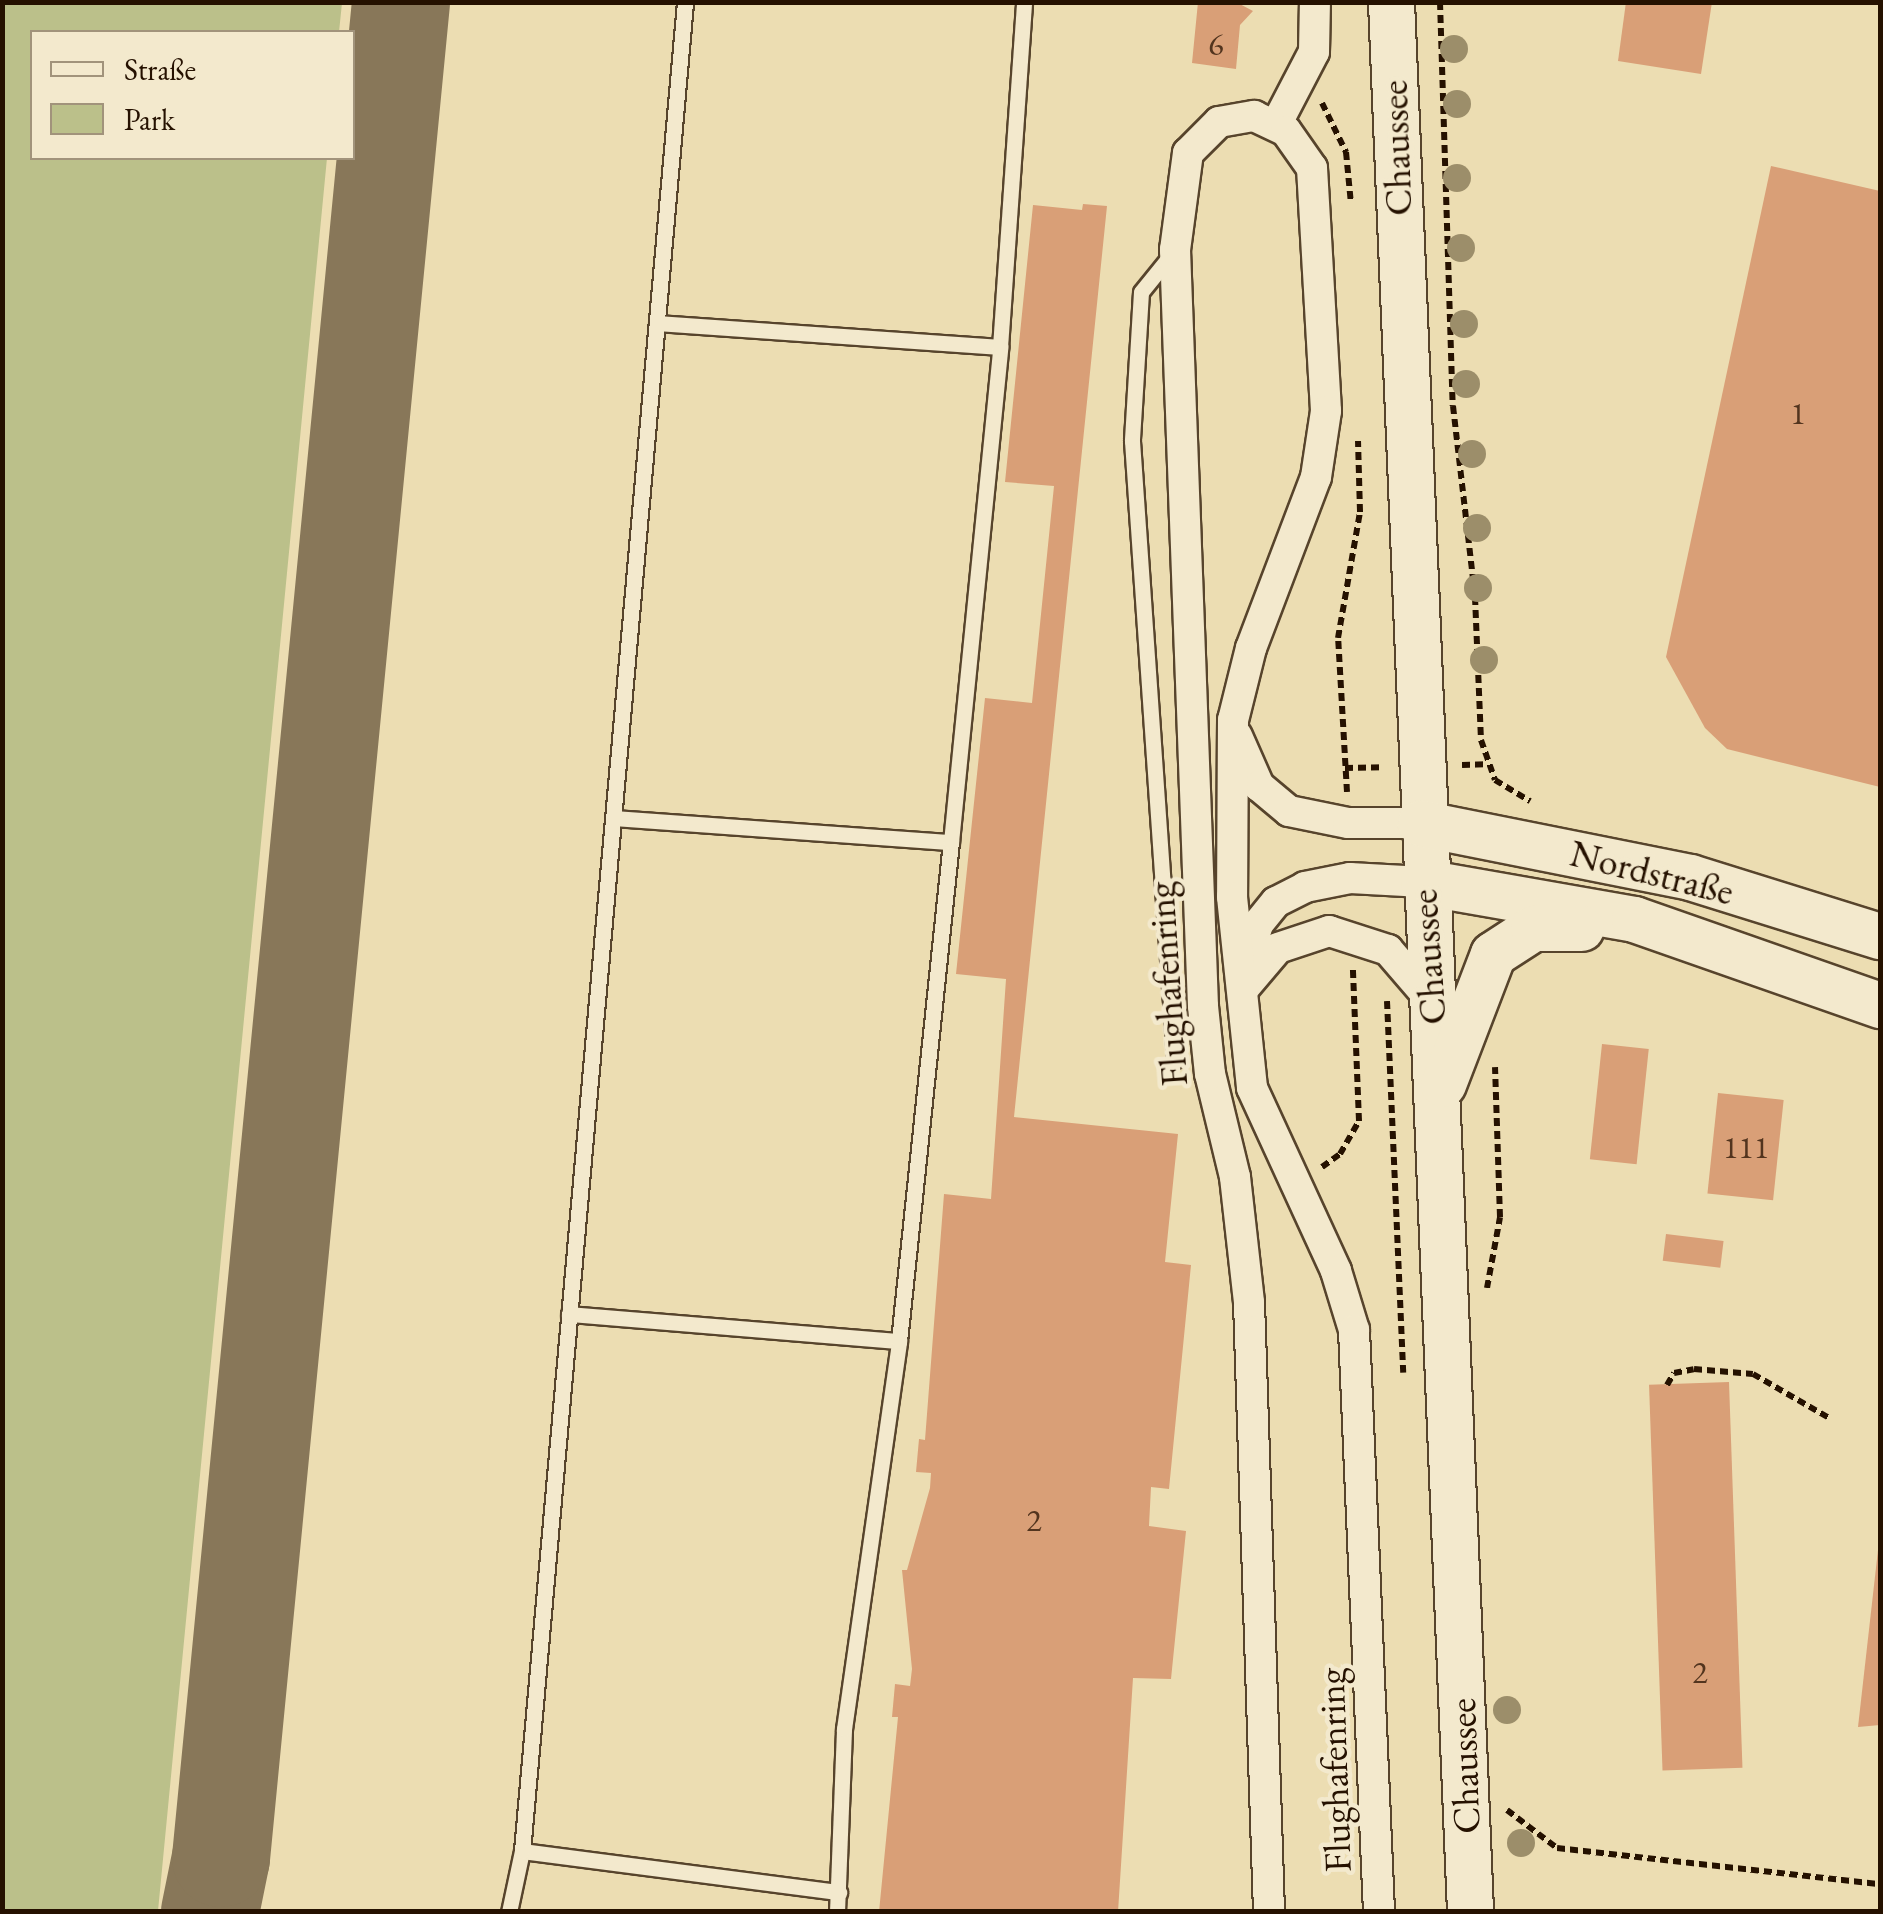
<!DOCTYPE html>
<html>
<head>
<meta charset="utf-8">
<style>
	body { margin:0 }
	#map { position:relative; width:1883px; height:1914px; overflow:hidden; background:#ecddb2; font-family:"EB Garamond",serif }
	div>[style] { position:absolute }
	[style*='--x'] { left:calc(var(--x)*1px); top:calc(var(--y)*1px); width:calc(var(--w)*1px); rotate:calc(var(--a)*1deg) }
	.green>* { inset:0; background:#bbc08a }
	.taxiway>* { height:98px; margin:-49px; padding:0 49px; transform-origin:49px; border-radius:49px; background:#887759 }
	.building>* { inset:0; background:#d99f77; transform-origin:0 0 }
	.path>* { height:6px; margin-top:-3px; transform-origin:0; background:repeating-linear-gradient(90deg,#251100 0 8px,transparent 0 13px) }
	.roads { filter:drop-shadow(2px 0 #57442c) drop-shadow(-2px 0 #57442c) drop-shadow(0 2px #57442c) drop-shadow(0 -2px #57442c) }
	.lane>* { height:15px; margin:-7.5px; padding:0 7.5px; transform-origin:7.5px; border-radius:7.5px; background:#f3e9cd }
	.street>* { height:30px; margin:-15px; padding:0 15px; transform-origin:15px; border-radius:15px; background:#f3e9cd }
	.secondary>* { height:45px; margin:-22.5px; padding:0 22.5px; transform-origin:22.5px; border-radius:22.5px; background:#f3e9cd }
	.trees>* { width:28px; height:28px; margin:-14px; border-radius:50%; background:#9c8e6a }
	span { translate:-50% -50%; white-space:nowrap; text-align:center; line-height:1.15; -webkit-text-stroke:9px #f3e9cd; paint-order:stroke }
	.number-label { font-size:32px; color:#52341e }
	.number-label span { -webkit-text-stroke-width:0 }
	.street-label { font-size:38px; color:#251100 }
	.frame { position:absolute; inset:0; border:5px solid #251100; pointer-events:none }
	.legend { position:absolute; left:30px; top:30px; width:325px; height:130px; box-sizing:border-box; background:#f3e9cd; border:2px solid #a1937b; margin:0; padding:12px 18px; list-style:none; font-size:30px; color:#251100 }
	.legend li { display:flex; align-items:center; gap:20px; height:50px }
	.legend b { width:50px; border:2px solid #a1937b }
</style>
</head>
<body>
<div id="map">
	<div class="green">
		<div style="clip-path:polygon(3px 2px,342px 3px,339px 32px,32px 32px,32px 158px,327px 158px,158px 1911px,3px 1911px)"></div>
	</div>
	<div class="taxiway">
		<div style="--x:210;--y:1912;--w:55;--a:-78.5"></div>
		<div style="--x:221;--y:1858;--w:1865;--a:-84.46"></div>
	</div>
	<div class="building">
		<div style="clip-path:polygon(1198px 2px,1236px 2px,1253px 11px,1240px 25px,1236px 69px,1192px 63px)"></div>
		<div style="clip-path:polygon(1626px 2px,1712px 2px,1701px 74px,1618px 61px)"></div>
		<div style="clip-path:polygon(1771px 166px,1880px 191px,1880px 787px,1727px 749px,1705px 728px,1666px 657px)"></div>
		<div style="clip-path:polygon(1083px 204px,1107px 206px,1014px 1117px,1178px 1134px,1165px 1262px,1191px 1265px,1169px 1489px,1151px 1487px,1149px 1526px,1186px 1531px,1171px 1679px,1133px 1678px,1118px 1912px,879px 1912px,898px 1717px,892px 1717px,895px 1684px,910px 1686px,912px 1669px,902px 1570px,907px 1570px,930px 1488px,931px 1473px,916px 1472px,919px 1439px,925px 1440px,944px 1194px,991px 1199px,1006px 979px,956px 974px,985px 698px,1032px 703px,1054px 486px,1005px 482px,1033px 205px,1082px 210px)"></div>
		<div style="left:1602px;top:1044px;width:47px;height:116px;rotate:6deg"></div>
		<div style="left:1718px;top:1093px;width:66px;height:101px;rotate:6deg"></div>
		<div style="left:1666px;top:1234px;width:58px;height:27px;rotate:7deg"></div>
		<div style="left:1729px;top:1382px;width:386px;height:80px;rotate:88deg"></div>
		<div style="clip-path:polygon(1878px 1550px,1880px 1725px,1858px 1727px)"></div>
	</div>
	<div class="path">
		<div style="--x:1440;--y:2;--w:404;--a:88.2"></div>
		<div style="--x:1453;--y:406;--w:192;--a:83.4"></div>
		<div style="--x:1475;--y:597;--w:143;--a:87.6"></div>
		<div style="--x:1481;--y:740;--w:42;--a:70.7"></div>
		<div style="--x:1495;--y:780;--w:41;--a:31"></div>
		<div style="--x:1322;--y:103;--w:55;--a:63.9"></div>
		<div style="--x:1346;--y:152;--w:52;--a:84.5"></div>
		<div style="--x:1462;--y:765;--w:23;--a:-2"></div>
		<div style="--x:1345;--y:768;--w:39;--a:-1"></div>
		<div style="--x:1347;--y:792;--w:154;--a:-93.3"></div>
		<div style="--x:1338;--y:638;--w:128;--a:-80.1"></div>
		<div style="--x:1360;--y:512;--w:71;--a:-91.6"></div>
		<div style="--x:1387;--y:1001;--w:372;--a:87.5"></div>
		<div style="--x:1322;--y:1167;--w:22;--a:-36"></div>
		<div style="--x:1340;--y:1154;--w:38;--a:-60"></div>
		<div style="--x:1359;--y:1121;--w:152;--a:-92.3"></div>
		<div style="--x:1487;--y:1288;--w:72;--a:-79.6"></div>
		<div style="--x:1500;--y:1217;--w:150;--a:-91.9"></div>
		<div style="--x:1667;--y:1385;--w:14;--a:-60"></div>
		<div style="--x:1674;--y:1373;--w:20;--a:-11"></div>
		<div style="--x:1694;--y:1369;--w:59;--a:4.8"></div>
		<div style="--x:1753;--y:1374;--w:90;--a:30"></div>
		<div style="--x:1507;--y:1810;--w:63;--a:37.2"></div>
		<div style="--x:1557;--y:1848;--w:325;--a:6.4"></div>
	</div>
	<div class="roads">
		<div class="lane">
			<div style="--x:1175;--y:250;--w:54;--a:129"></div>
			<div style="--x:1141;--y:292;--w:149;--a:93.5"></div>
			<div style="--x:1132;--y:441;--w:621;--a:86.03"></div>
			<div style="--x:657;--y:323;--w:344;--a:4"></div>
			<div style="--x:614;--y:818;--w:338;--a:4.1"></div>
			<div style="--x:569;--y:1314;--w:331;--a:4.7"></div>
			<div style="--x:522;--y:1851;--w:320;--a:7.4"></div>
			<div style="--x:509;--y:1912;--w:62;--a:-78"></div>
			<div style="--x:522;--y:1851;--w:1856;--a:-84.96"></div>
			<div style="--x:837;--y:1912;--w:183;--a:-87.8"></div>
			<div style="--x:844;--y:1729;--w:392;--a:-81.9"></div>
			<div style="--x:899;--y:1341;--w:502;--a:-84.05"></div>
			<div style="--x:951;--y:842;--w:497;--a:-84.3"></div>
			<div style="--x:1000;--y:347;--w:346;--a:-86"></div>
		</div>
		<div class="street">
			<div style="--x:1277;--y:123;--w:80;--a:-62.5"></div>
			<div style="--x:1314;--y:52;--w:50;--a:-88.9"></div>
			<div style="--x:1237;--y:736;--w:55;--a:66.3"></div>
			<div style="--x:1259;--y:786;--w:39;--a:40"></div>
			<div style="--x:1289;--y:811;--w:60;--a:11.5"></div>
			<div style="--x:1348;--y:823;--w:72;--a:0"></div>
			<div style="--x:1246;--y:965;--w:43;--a:-73.7"></div>
			<div style="--x:1258;--y:924;--w:28;--a:-51"></div>
			<div style="--x:1276;--y:902;--w:33;--a:-27"></div>
			<div style="--x:1305;--y:887;--w:46;--a:-11.3"></div>
			<div style="--x:1350;--y:878;--w:73;--a:3.1"></div>
			<div style="--x:1244;--y:988;--w:52;--a:-49.6"></div>
			<div style="--x:1278;--y:948;--w:54;--a:-18.4"></div>
			<div style="--x:1329;--y:931;--w:62;--a:17.9"></div>
			<div style="--x:1388;--y:950;--w:66;--a:49.3"></div>
			<div style="--x:1269;--y:1912;--w:610;--a:-91.88"></div>
			<div style="--x:1249;--y:1302;--w:126;--a:-96.4"></div>
			<div style="--x:1235;--y:1177;--w:106;--a:-103.6"></div>
			<div style="--x:1210;--y:1074;--w:68;--a:-95.9"></div>
			<div style="--x:1203;--y:1006;--w:757;--a:-92.12"></div>
			<div style="--x:1175;--y:250;--w:98;--a:-82.4"></div>
			<div style="--x:1188;--y:153;--w:44;--a:-45"></div>
			<div style="--x:1219;--y:122;--w:36;--a:-10"></div>
			<div style="--x:1254;--y:116;--w:35;--a:25"></div>
			<div style="--x:1286;--y:131;--w:45;--a:54.9"></div>
			<div style="--x:1312;--y:168;--w:243;--a:86.7"></div>
			<div style="--x:1326;--y:411;--w:67;--a:98.6"></div>
			<div style="--x:1316;--y:477;--w:183;--a:110.8"></div>
			<div style="--x:1251;--y:648;--w:74;--a:104"></div>
			<div style="--x:1233;--y:720;--w:177;--a:90.3"></div>
			<div style="--x:1232;--y:897;--w:192;--a:84"></div>
			<div style="--x:1252;--y:1088;--w:201;--a:65.3"></div>
			<div style="--x:1336;--y:1271;--w:62;--a:73"></div>
			<div style="--x:1354;--y:1330;--w:583;--a:87.54"></div>
		</div>
		<div class="secondary">
			<div style="--x:1391;--y:2;--w:1912;--a:87.63"></div>
			<div style="--x:1420;--y:823;--w:275;--a:11.3"></div>
			<div style="--x:1690;--y:877;--w:199;--a:17.3"></div>
			<div style="--x:1423;--y:882;--w:214;--a:9.9"></div>
			<div style="--x:1634;--y:919;--w:261;--a:19.3"></div>
			<div style="--x:1443;--y:1084;--w:139;--a:-69"></div>
			<div style="--x:1493;--y:954;--w:48;--a:-33"></div>
			<div style="--x:1533;--y:928;--w:48;--a:0"></div>
		</div>
	</div>
	<div class="trees">
		<div style="left:1454px;top:49px"></div>
		<div style="left:1457px;top:104px"></div>
		<div style="left:1457px;top:178px"></div>
		<div style="left:1461px;top:248px"></div>
		<div style="left:1464px;top:324px"></div>
		<div style="left:1466px;top:384px"></div>
		<div style="left:1472px;top:454px"></div>
		<div style="left:1477px;top:528px"></div>
		<div style="left:1478px;top:588px"></div>
		<div style="left:1484px;top:660px"></div>
		<div style="left:1507px;top:1710px"></div>
		<div style="left:1521px;top:1843px"></div>
	</div>
	<div class="number-label">
		<span style="left:1216px;top:44px">6</span>
		<span style="left:1798px;top:413px">1</span>
		<span style="left:1746px;top:1147px">111</span>
		<span style="left:1034px;top:1520px">2</span>
		<span style="left:1700px;top:1672px">2</span>
	</div>
	<div class="street-label">
		<span style="left:1396px;top:148px;rotate:-92deg">Chaussee</span>
		<span style="left:1652px;top:872px;rotate:14deg">Nordstraße</span>
		<span style="left:1428px;top:957px;rotate:-94deg">Chaussee</span>
		<span style="left:1167px;top:984px;rotate:-94deg">Flughafenring</span>
		<span style="left:1464px;top:1766px;rotate:-92deg">Chaussee</span>
		<span style="left:1334px;top:1770px;rotate:-92deg">Flughafenring</span>
	</div>
	<div class="frame"></div>
	<ul class="legend">
	<li><b style="height:12px;background:#f3e9cd"></b>Straße</li>
	<li><b style="height:28px;background:#bbc08a"></b>Park</li>
	</ul>
</div>
</body>
</html>
